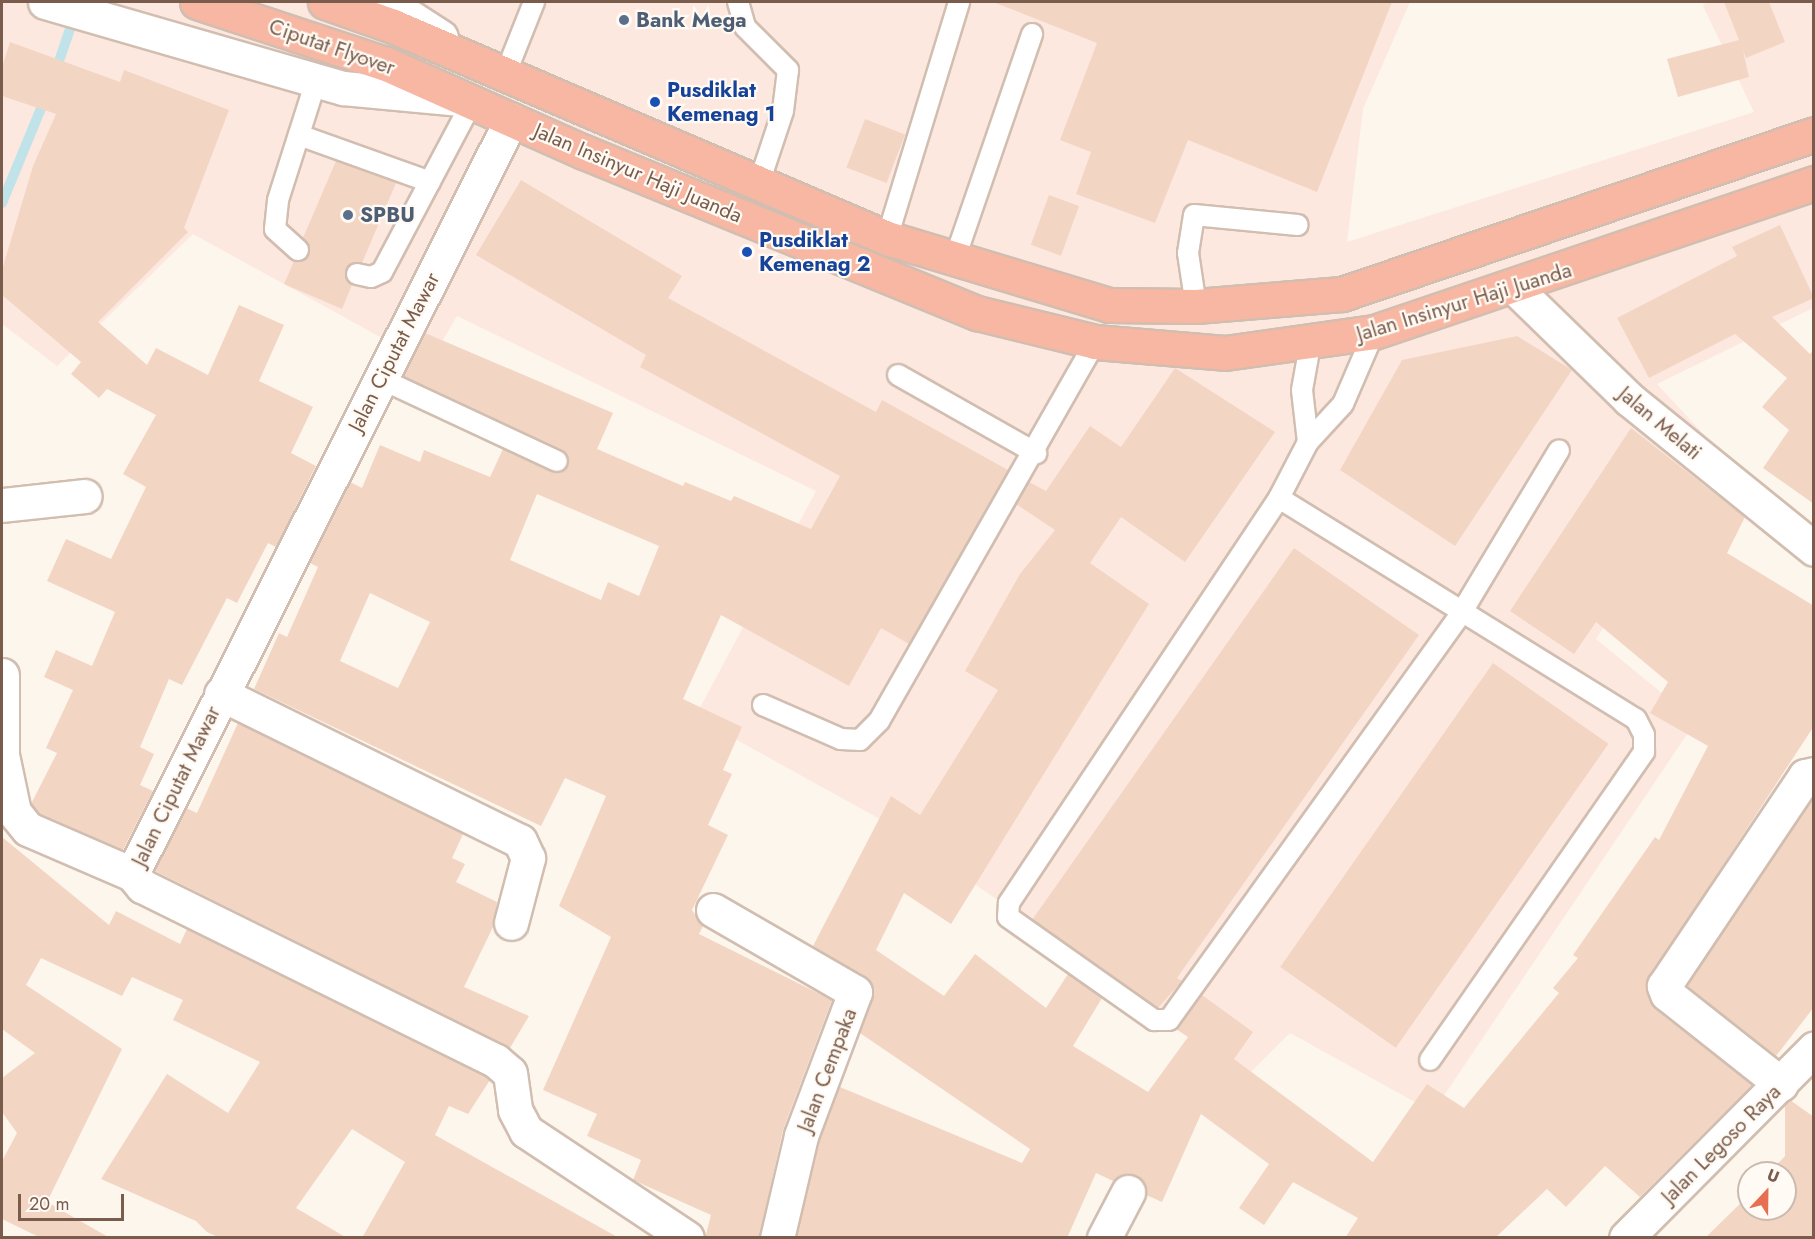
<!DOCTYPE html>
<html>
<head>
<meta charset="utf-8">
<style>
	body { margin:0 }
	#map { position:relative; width:1815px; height:1239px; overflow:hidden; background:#fdf6ec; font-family:Jost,sans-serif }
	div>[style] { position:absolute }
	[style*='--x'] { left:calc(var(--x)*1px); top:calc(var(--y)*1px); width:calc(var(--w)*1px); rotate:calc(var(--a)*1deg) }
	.commercial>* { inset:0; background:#fde8e0 }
	.stream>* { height:10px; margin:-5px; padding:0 5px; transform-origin:5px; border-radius:5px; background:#bfe3e8 }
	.building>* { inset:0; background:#f3d5c3; transform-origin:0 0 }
	.roads { filter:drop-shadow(2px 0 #d1beb0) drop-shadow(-2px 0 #d1beb0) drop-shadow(0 2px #d1beb0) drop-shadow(0 -2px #d1beb0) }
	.lane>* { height:20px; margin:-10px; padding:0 10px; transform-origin:10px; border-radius:10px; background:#fff }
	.street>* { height:33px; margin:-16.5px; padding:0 16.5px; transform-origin:16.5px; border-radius:16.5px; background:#fff }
	.secondary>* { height:33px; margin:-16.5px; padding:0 16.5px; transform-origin:16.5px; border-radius:16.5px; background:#fff }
	.highway>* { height:33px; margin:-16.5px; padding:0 16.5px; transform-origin:16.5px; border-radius:16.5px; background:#f7b7a3 }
	.dots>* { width:16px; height:16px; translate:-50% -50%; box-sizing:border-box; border:3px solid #fffaf3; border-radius:50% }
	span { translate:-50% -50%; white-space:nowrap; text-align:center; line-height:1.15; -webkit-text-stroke:4.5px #fffaf3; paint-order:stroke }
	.service-label { font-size:21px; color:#4e5e75; font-weight:700 }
	.left { translate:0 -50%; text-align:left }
	.street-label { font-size:21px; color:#7a5c4d }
	.transit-label { font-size:21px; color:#164399; font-weight:700 }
	.frame { position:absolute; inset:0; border:3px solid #7a5c4d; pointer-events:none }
	.north { position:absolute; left:1737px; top:1161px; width:60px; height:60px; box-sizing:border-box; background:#fffaf3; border:2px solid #cabbb1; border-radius:50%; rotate:22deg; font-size:16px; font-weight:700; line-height:24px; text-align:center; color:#7a5c4d }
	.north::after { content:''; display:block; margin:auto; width:21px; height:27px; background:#e76f51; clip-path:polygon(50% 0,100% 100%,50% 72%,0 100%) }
	.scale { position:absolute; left:18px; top:1194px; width:106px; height:27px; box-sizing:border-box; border:3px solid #7a5c4d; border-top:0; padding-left:8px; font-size:18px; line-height:21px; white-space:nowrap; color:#7a5c4d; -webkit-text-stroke:4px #fffaf3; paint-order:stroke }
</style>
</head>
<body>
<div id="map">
	<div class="commercial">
		<div style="clip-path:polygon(2px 2px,1410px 2px,1363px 109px,1347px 242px,1754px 112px,1703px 6px,1706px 2px,1813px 2px,1813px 308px,1657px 384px,1720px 452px,1596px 639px,1696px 721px,1433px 1112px,1290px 1033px,1250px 1073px,878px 818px,695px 717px,816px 491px,457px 316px,429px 364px,193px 234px,57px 366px,2px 324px)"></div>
	</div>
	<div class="stream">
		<div style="--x:55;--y:73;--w:62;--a:-71.3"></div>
		<div style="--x:2;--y:203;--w:116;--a:-67.6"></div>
	</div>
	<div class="building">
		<div style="clip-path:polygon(993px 2px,1392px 2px,1317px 192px,1188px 140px,1155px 223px,1076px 194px,1091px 152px,1060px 140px,1097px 43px)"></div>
		<div style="clip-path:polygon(1724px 2px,1769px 2px,1785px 42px,1746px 58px,1743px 51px,1749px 77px,1678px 97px,1667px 59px,1739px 40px)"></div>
		<div style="clip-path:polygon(10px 42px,120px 82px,124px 70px,229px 110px,184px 228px,188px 232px,98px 322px,147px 365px,156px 348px,208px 375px,239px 305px,284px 325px,259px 381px,313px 407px,291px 453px,316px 466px,276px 547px,268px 543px,237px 603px,227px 598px,182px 685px,169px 679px,140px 747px,154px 754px,140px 785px,153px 791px,123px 850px,40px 814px,31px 804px,57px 753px,46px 748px,73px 690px,44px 677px,56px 650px,92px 666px,115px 612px,47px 581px,66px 539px,111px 559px,146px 487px,123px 474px,156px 415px,107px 389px,99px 398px,71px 374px,81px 362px,2px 295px,2px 270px,33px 166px,56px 114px,2px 96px,2px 67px)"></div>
		<div style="left:865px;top:119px;width:43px;height:52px;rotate:21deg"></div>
		<div style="clip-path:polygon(336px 161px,396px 183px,362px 263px,345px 271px,352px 285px,342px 309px,284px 284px,294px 261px,310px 253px,303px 238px)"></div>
		<div style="clip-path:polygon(evenodd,521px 180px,682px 276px,668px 298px,876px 412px,882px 400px,1008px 470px,909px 644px,881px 628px,849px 686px,721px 615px,683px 699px,742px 727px,723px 770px,732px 774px,708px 825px,728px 835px,692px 910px,703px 926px,699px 934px,832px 1000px,783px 1130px,759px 1238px,705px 1238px,711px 1215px,633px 1180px,641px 1160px,587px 1136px,597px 1114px,543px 1090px,611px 937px,559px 906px,606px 796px,565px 778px,541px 826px,254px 689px,279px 633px,287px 637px,318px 567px,310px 563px,350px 482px,362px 488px,380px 445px,420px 462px,424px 450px,490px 477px,503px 449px,552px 472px,568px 467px,562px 450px,403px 376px,425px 333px,613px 413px,597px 449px,683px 486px,685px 482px,731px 501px,734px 496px,811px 529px,840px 476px,640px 367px,646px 355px,476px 255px,521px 180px,537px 494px,659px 546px,639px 596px,608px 582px,601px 600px,510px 560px,537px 494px,521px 180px,370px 593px,430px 622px,398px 688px,340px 661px,370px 593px)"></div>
		<div style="left:1049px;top:195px;width:32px;height:53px;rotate:20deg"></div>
		<div style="clip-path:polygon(1780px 225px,1814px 298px,1772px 317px,1810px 354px,1814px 349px,1814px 504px,1763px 468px,1789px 430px,1762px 407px,1787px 378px,1735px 334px,1649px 378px,1617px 318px,1737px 256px,1732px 247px)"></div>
		<div style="clip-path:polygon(1517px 336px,1572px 370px,1455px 546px,1340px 470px,1402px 360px)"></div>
		<div style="clip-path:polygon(1175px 368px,1275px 432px,1185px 562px,1121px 517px,1090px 563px,1149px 604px,951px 924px,904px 893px,876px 950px,944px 996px,975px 954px,1046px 1008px,1068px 974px,1102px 998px,1073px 1046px,1148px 1092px,1188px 1037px,1176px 1029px,1202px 995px,1253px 1032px,1234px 1059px,1373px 1162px,1427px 1084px,1464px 1108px,1559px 993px,1553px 988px,1578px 958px,1573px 955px,1655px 837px,1659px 840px,1708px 746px,1650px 713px,1668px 682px,1596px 622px,1574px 654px,1510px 611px,1631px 428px,1745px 517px,1727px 553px,1814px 606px,1814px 726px,1646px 983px,1655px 1009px,1752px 1085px,1640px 1197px,1605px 1166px,1566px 1207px,1547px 1189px,1495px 1238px,1345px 1238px,1358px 1218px,1293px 1182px,1264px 1225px,1239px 1208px,1269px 1164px,1201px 1114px,1162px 1202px,1146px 1195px,1136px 1175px,1113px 1181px,1096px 1173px,1067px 1238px,796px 1238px,819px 1141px,840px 1087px,1022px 1163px,1030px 1149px,860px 1033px,873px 998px,871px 982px,813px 946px,891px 796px,920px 815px,998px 690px,965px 671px,1020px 574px,1055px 530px,1016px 504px,1029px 482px,1046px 491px,1090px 426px,1121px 447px)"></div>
		<div style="clip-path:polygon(1294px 548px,1419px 635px,1177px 978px,1182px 981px,1158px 1008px,1032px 920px)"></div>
		<div style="left:1493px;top:663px;width:141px;height:371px;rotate:35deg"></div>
		<div style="clip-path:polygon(238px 723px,463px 834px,452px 858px,465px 864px,456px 882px,497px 902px,493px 927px,464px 987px,529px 1016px,510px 1048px,155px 871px,186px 808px,197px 813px)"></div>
		<div style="clip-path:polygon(1814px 797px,1814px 1007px,1776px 1056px,1687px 986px)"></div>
		<div style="clip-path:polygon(2px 837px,109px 925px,116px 911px,180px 944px,187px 929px,486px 1077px,490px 1080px,468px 1114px,449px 1106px,435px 1135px,619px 1238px,362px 1238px,405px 1162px,352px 1129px,296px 1208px,347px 1238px,220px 1238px,207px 1232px,196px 1221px,101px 1179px,167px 1074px,228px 1113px,260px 1062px,173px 1020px,183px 1000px,132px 977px,122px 996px,41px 958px,26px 985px,122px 1049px,47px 1202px,110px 1238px,41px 1238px,2px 1219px,2px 1161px,17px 1133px,2px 1112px,2px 1078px,35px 1053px,2px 1029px)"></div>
		<div style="clip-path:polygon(1790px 1100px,1814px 1117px,1814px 1238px,1705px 1238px,1749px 1195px,1749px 1209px,1785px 1209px,1785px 1173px,1769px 1173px,1785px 1156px,1785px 1105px)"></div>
	</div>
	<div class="roads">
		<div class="lane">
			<div style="--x:738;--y:2;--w:26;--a:74"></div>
			<div style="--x:745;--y:27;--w:61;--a:45"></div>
			<div style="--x:788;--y:70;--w:41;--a:97"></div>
			<div style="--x:783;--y:111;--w:79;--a:108.4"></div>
			<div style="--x:505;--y:75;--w:79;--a:-68.3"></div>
			<div style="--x:299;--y:135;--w:139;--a:19.7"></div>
			<div style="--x:887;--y:238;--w:247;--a:-73"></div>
			<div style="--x:298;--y:250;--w:31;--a:-138"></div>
			<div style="--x:275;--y:229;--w:29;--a:-84"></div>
			<div style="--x:278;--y:200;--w:125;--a:-72.3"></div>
			<div style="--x:954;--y:261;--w:240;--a:-71"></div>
			<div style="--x:357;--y:274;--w:14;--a:12"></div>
			<div style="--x:371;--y:277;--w:12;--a:-24"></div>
			<div style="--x:382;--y:272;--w:192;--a:-62.1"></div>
			<div style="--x:1196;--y:306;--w:54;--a:-98.6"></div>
			<div style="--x:1188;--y:253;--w:38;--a:-81"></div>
			<div style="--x:1194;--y:215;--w:104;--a:5.5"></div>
			<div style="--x:1374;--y:332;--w:78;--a:113.3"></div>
			<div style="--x:1343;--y:404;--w:52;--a:132.6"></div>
			<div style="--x:1308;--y:442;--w:63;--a:117.4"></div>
			<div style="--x:1279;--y:498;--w:487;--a:123.7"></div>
			<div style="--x:1009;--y:903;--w:14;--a:94"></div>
			<div style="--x:1008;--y:917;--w:179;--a:35.2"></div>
			<div style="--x:1154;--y:1020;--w:15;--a:0"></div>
			<div style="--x:1169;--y:1020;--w:499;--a:-54.3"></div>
			<div style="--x:1460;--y:615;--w:192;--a:-59"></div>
			<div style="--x:898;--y:375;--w:159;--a:29.5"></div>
			<div style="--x:381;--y:379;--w:194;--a:25"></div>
			<div style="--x:1308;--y:442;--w:52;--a:-96.6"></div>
			<div style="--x:1302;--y:390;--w:46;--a:-79.9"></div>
			<div style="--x:1279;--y:498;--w:420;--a:31.8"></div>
			<div style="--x:1636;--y:719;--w:18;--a:63"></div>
			<div style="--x:1644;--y:735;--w:17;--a:90"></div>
			<div style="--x:1644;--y:752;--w:375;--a:124.8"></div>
			<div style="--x:763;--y:705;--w:85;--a:23.6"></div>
			<div style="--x:841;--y:739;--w:19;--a:3"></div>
			<div style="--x:860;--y:740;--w:27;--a:-45"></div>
			<div style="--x:879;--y:721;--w:436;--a:-60.3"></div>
		</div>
		<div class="street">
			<div style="--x:1516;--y:289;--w:158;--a:44.2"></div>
			<div style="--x:1629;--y:399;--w:238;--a:39"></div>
			<div style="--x:2;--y:505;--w:83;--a:-6.2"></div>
			<div style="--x:2;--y:675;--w:80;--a:90"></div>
			<div style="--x:2;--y:755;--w:58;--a:78.1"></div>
			<div style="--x:14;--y:812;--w:22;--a:51"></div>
			<div style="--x:28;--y:829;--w:113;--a:23.4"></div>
			<div style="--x:132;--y:874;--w:16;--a:50"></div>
			<div style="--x:142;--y:886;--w:395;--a:26.3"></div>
			<div style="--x:496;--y:1061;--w:18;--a:41"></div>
			<div style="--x:510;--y:1073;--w:37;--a:82"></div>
			<div style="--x:515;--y:1110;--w:24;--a:62"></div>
			<div style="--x:526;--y:1131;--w:193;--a:33.6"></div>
			<div style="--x:221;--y:694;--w:333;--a:26.2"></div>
			<div style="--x:520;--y:841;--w:19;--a:65"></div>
			<div style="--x:528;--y:858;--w:67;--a:104.7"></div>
			<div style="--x:132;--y:874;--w:844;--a:-63.31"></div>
			<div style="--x:713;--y:910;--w:164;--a:30"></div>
			<div style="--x:855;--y:992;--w:154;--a:110.6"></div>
			<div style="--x:801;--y:1136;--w:105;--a:103.2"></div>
			<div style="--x:1781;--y:1084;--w:145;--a:-141.7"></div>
			<div style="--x:1667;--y:994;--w:9;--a:-111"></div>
			<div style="--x:1664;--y:986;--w:253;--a:-56.1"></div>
			<div style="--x:1805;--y:776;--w:9;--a:-13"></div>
			<div style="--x:1104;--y:1238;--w:52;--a:-62.4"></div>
		</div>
		<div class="secondary">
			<div style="--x:45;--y:2;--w:310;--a:16.1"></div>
			<div style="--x:343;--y:88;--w:118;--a:5.4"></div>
			<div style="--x:387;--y:2;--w:64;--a:32.9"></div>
			<div style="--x:1626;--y:1238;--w:267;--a:-45.2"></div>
		</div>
		<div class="highway">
			<div style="--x:197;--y:2;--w:199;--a:18.2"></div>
			<div style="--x:386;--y:64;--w:217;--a:24"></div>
			<div style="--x:584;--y:152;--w:425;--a:22.3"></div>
			<div style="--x:977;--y:313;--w:122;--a:13.8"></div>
			<div style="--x:1095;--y:342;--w:130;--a:4.8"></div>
			<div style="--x:1225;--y:353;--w:150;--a:-8"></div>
			<div style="--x:1374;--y:332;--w:465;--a:-18.7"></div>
			<div style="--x:325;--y:2;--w:72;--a:19.4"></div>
			<div style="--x:393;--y:26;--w:538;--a:23.23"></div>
			<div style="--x:887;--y:238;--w:232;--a:16.8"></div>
			<div style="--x:1109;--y:305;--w:87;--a:0.7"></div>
			<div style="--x:1196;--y:306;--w:146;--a:-4.7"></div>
			<div style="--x:1342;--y:294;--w:498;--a:-18.7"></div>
		</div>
	</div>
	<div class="dots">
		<div style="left:624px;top:20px;background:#5c6f8a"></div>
		<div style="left:655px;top:102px;background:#1a4fb4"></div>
		<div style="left:348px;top:215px;background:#5c6f8a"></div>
		<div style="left:747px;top:252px;background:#1a4fb4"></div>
	</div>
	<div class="service-label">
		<span class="left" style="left:636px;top:20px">Bank Mega</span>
		<span class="left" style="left:360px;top:215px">SPBU</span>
	</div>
	<div class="street-label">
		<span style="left:332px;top:47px;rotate:19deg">Ciputat Flyover</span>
		<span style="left:638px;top:173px;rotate:23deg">Jalan Insinyur Haji Juanda</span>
		<span style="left:1464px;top:302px;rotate:-17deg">Jalan Insinyur Haji Juanda</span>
		<span style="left:394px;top:352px;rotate:-63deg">Jalan Ciputat Mawar</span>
		<span style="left:1660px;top:423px;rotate:40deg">Jalan Melati</span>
		<span style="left:176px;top:786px;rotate:-64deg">Jalan Ciputat Mawar</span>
		<span style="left:827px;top:1070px;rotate:-69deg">Jalan Cempaka</span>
		<span style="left:1721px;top:1144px;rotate:-45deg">Jalan Legoso Raya</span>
	</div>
	<div class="transit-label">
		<span class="left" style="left:667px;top:102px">Pusdiklat<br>Kemenag 1</span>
		<span class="left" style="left:759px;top:252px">Pusdiklat<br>Kemenag 2</span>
	</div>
	<div class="frame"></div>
	<div class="north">U</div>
	<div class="scale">20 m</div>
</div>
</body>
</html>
